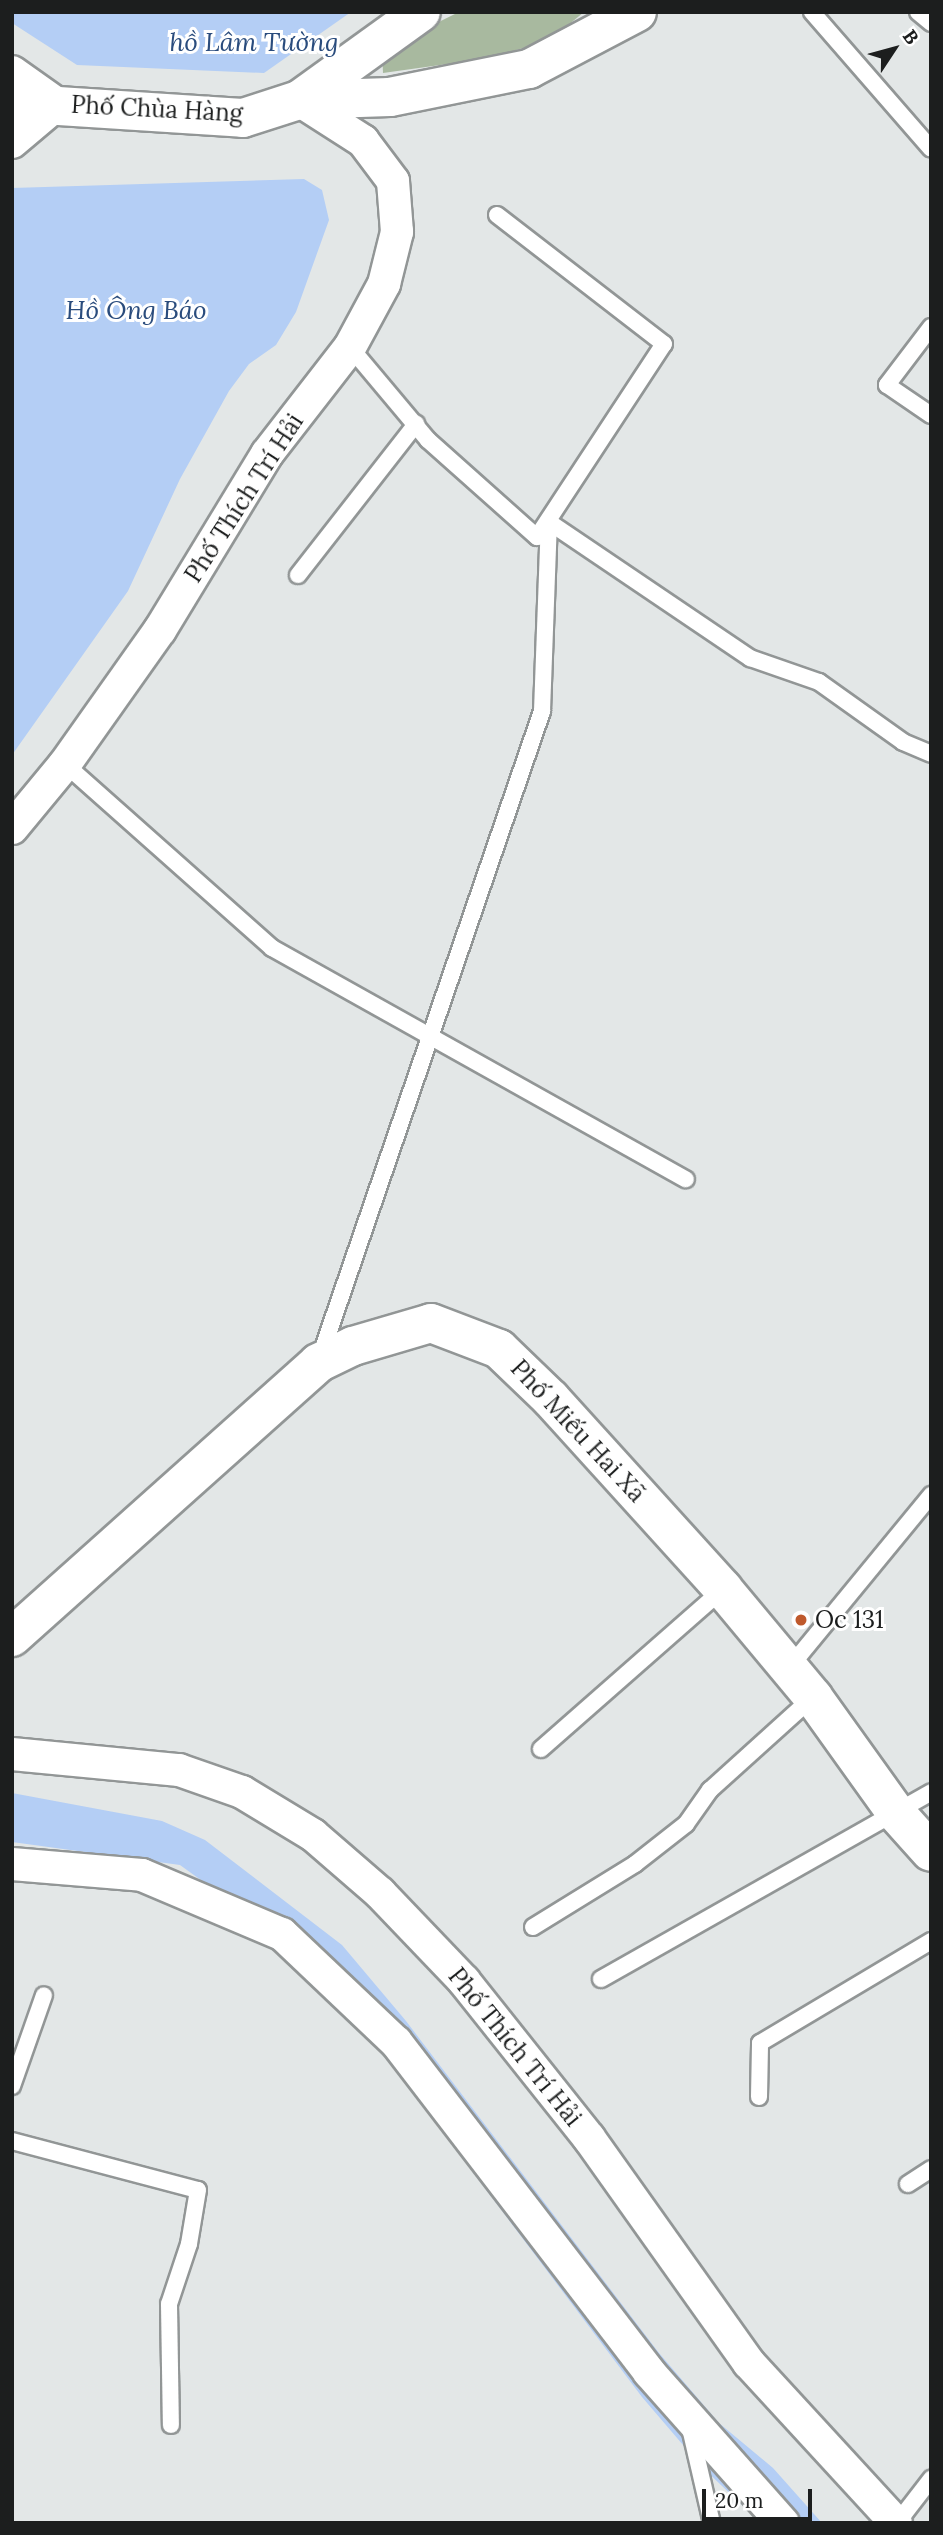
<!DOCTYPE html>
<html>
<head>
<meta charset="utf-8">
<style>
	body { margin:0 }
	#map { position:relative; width:943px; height:2535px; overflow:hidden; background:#e3e7e7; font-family:Lora,serif }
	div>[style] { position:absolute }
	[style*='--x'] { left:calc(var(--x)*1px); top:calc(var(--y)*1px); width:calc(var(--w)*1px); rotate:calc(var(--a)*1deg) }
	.green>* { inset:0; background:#a8b99f }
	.water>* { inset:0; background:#b4cef5 }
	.roads { filter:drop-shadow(2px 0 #929696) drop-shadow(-2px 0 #929696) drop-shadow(0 2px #929696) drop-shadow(0 -2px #929696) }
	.lane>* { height:16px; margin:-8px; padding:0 8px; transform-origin:8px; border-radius:8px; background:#fff }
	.street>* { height:32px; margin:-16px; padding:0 16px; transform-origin:16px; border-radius:16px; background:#fff }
	.secondary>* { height:38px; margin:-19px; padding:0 19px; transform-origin:19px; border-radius:19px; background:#fff }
	.dots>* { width:19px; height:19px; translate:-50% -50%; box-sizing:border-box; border:4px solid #fff; border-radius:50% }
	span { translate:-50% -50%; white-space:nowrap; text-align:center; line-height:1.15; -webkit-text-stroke:6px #fff; paint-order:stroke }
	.street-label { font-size:24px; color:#1c1e1e }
	.poi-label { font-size:24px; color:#1c1e1e }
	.left { translate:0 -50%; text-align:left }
	.water-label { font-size:26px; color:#2a4c7d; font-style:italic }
	.frame { position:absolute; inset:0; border:14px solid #1c1e1e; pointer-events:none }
	.north { position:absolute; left:859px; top:14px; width:70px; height:70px; -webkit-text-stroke:5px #fff; paint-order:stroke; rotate:54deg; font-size:19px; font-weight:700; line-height:28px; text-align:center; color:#1c1e1e }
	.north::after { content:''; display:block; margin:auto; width:24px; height:32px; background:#1c1e1e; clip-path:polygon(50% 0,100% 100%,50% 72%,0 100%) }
	.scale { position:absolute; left:702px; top:2489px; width:110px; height:32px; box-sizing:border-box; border:4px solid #1c1e1e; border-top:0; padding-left:9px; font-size:21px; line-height:24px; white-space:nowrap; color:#1c1e1e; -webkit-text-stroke:5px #fff; paint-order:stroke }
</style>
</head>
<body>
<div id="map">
	<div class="green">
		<div style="clip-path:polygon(459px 12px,584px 12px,549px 41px,483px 59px,383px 73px,382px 50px)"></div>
	</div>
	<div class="water">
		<div style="clip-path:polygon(12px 12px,351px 12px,264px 73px,77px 65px,12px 23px)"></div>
		<div style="clip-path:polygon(304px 179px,322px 190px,329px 220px,296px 312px,276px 345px,249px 364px,229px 391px,180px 479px,128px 591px,12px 755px,12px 188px)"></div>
		<div style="clip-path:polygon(12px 1793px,162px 1821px,205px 1840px,342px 1945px,406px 2021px,659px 2353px,719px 2423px,773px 2468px,822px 2523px,761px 2523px,701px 2466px,642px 2397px,350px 2009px,230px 1901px,180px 1865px,12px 1842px)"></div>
	</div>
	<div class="roads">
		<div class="lane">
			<div style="--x:812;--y:12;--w:181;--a:49"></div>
			<div style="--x:918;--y:12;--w:17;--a:40"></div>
			<div style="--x:931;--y:327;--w:73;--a:127.2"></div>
			<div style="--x:887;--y:385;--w:53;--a:34.3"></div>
			<div style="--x:350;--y:347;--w:121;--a:50"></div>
			<div style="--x:428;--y:440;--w:146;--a:41.7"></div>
			<div style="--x:537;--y:537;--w:231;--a:-56.7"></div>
			<div style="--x:664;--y:344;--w:211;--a:-142.3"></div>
			<div style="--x:549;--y:522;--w:243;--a:34.1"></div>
			<div style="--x:750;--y:658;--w:73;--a:19.2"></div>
			<div style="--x:819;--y:682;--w:103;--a:35.5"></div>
			<div style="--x:903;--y:742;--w:30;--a:23"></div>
			<div style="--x:298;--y:575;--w:192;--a:-52"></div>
			<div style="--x:65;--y:764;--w:277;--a:41.6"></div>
			<div style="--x:272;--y:948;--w:474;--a:29.2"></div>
			<div style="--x:320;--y:1357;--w:683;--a:-71.03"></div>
			<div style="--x:542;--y:711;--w:189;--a:-87.9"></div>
			<div style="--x:789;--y:1668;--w:224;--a:-50.6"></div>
			<div style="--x:541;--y:1749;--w:242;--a:-41.3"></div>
			<div style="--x:533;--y:1927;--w:120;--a:-31.7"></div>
			<div style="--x:635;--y:1864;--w:65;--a:-38.1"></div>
			<div style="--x:686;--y:1824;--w:42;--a:-54.8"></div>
			<div style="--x:710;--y:1790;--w:139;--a:-42.1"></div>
			<div style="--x:601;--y:1979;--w:379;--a:-29.5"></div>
			<div style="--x:12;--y:2086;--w:96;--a:-70.6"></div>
			<div style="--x:759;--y:2097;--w:54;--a:-88.9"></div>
			<div style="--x:760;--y:2043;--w:199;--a:-30.8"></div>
			<div style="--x:12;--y:2141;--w:192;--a:14.8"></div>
			<div style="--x:198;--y:2190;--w:55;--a:99.5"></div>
			<div style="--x:189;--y:2244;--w:63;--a:108.4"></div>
			<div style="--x:169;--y:2304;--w:121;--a:89.1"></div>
			<div style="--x:908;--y:2184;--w:27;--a:-33"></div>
			<div style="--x:690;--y:2428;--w:98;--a:77"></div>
			<div style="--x:897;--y:2523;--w:56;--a:-52.3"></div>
		</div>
		<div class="street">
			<div style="--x:12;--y:72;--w:55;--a:35.4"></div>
			<div style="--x:57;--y:104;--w:59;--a:139.8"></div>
			<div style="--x:12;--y:828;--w:83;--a:-50.4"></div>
			<div style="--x:65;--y:764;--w:164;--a:-54.7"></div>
			<div style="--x:160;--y:630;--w:206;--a:-58.7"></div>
			<div style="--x:267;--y:454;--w:135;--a:-52.2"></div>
			<div style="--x:350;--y:347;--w:72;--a:-61.6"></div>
			<div style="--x:384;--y:284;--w:54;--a:-76"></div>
			<div style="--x:397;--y:232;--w:51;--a:-94.5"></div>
			<div style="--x:393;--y:181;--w:50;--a:-126.9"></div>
			<div style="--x:363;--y:141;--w:76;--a:-147.4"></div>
			<div style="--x:12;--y:1754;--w:168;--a:5.5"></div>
			<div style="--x:179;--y:1770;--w:67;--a:19.2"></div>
			<div style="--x:242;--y:1792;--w:83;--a:31.2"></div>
			<div style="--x:313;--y:1835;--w:89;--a:40.9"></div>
			<div style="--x:380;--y:1893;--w:122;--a:46.3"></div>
			<div style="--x:464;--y:1981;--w:201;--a:51.5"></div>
			<div style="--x:589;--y:2138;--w:276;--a:54.6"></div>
			<div style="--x:749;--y:2363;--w:217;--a:47.4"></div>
			<div style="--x:12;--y:1864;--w:130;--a:4.8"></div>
			<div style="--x:142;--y:1875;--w:152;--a:22.9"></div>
			<div style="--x:282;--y:1934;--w:157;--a:43.5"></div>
			<div style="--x:396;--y:2042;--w:416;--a:52.5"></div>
			<div style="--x:649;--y:2372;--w:202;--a:48.4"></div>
		</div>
		<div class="secondary">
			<div style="--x:299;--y:100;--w:91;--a:-1.9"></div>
			<div style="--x:390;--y:97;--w:142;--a:-11.4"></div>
			<div style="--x:529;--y:69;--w:122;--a:-27.8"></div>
			<div style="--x:12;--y:103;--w:231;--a:3.7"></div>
			<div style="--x:243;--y:118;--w:59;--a:-17.8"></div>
			<div style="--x:299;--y:100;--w:150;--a:-35.8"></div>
			<div style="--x:12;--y:1637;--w:411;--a:-41.8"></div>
			<div style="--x:318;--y:1363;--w:39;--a:-26"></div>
			<div style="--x:353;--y:1346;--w:81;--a:-16.4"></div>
			<div style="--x:431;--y:1323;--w:73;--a:20.9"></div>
			<div style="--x:499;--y:1349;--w:72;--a:43.9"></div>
			<div style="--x:551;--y:1399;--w:256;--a:47.8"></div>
			<div style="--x:723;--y:1589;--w:141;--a:50.2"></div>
			<div style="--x:813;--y:1697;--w:143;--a:54.4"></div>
			<div style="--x:896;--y:1813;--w:52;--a:48.1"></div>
		</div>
	</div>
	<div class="dots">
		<div style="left:801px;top:1620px;background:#bf592c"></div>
	</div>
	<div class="street-label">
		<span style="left:157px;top:109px;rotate:3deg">Phố Chùa Hàng</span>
		<span style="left:244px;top:498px;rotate:-57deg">Phố Thích Trí Hải</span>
		<span style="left:578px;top:1431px;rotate:47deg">Phố Miếu Hai Xã</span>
		<span style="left:515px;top:2047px;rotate:51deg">Phố Thích Trí Hải</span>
	</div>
	<div class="poi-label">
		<span class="left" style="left:815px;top:1620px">Oc 131</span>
	</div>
	<div class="water-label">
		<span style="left:254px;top:42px">hồ Lâm Tường</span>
		<span style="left:136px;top:310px">Hồ Ông Báo</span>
	</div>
	<div class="frame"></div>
	<div class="north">B</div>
	<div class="scale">20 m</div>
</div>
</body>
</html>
